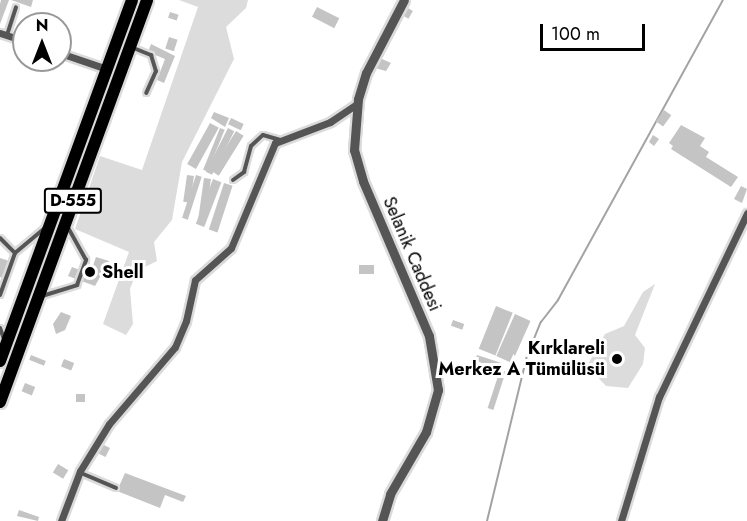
<!DOCTYPE html>
<html>
<head>
<meta charset="utf-8">
<style>
	body { margin:0 }
	#map { position:relative; width:747px; height:521px; overflow:hidden; background:#fff; font-family:Jost,sans-serif }
	div>[style] { position:absolute }
	[style*='--x'] { left:calc(var(--x)*1px); top:calc(var(--y)*1px); width:calc(var(--w)*1px); rotate:calc(var(--a)*1deg) }
	.green>* { inset:0; background:#dcdcdc }
	.stream>* { height:2px; margin:-1px; padding:0 1px; transform-origin:1px; border-radius:1px; background:#a3a3a3 }
	.building>* { inset:0; background:#c4c4c4; transform-origin:0 0 }
	.roads { filter:drop-shadow(2px 0 #dbdbdb) drop-shadow(-2px 0 #dbdbdb) drop-shadow(0 2px #dbdbdb) drop-shadow(0 -2px #dbdbdb) }
	.service>* { height:4px; margin:-2px; padding:0 2px; transform-origin:2px; border-radius:2px; background:#555 }
	.minor>* { height:7px; margin:-3.5px; padding:0 3.5px; transform-origin:3.5px; border-radius:3.5px; background:#555 }
	.tertiary>* { height:9px; margin:-4.5px; padding:0 4.5px; transform-origin:4.5px; border-radius:4.5px; background:#555 }
	.trunk>* { height:12px; margin:-6px; padding:0 6px; transform-origin:6px; border-radius:6px; background:#000 }
	.dots>* { width:16px; height:16px; translate:-50% -50%; box-sizing:border-box; border:3px solid #fff; border-radius:50% }
	span { translate:-50% -50%; white-space:nowrap; text-align:center; line-height:1.15; -webkit-text-stroke:6px #fff; paint-order:stroke }
	.shield-label span { padding:2px 4px; background:#fff; border:2px solid; border-radius:4px; -webkit-text-stroke-width:0 }
	.shield-label { font-size:16px; color:#000; font-weight:700 }
	.street-label { font-size:18px; color:#000 }
	.poi-label { font-size:18px; color:#000; font-weight:700 }
	.left { translate:0 -50%; text-align:left }
	.right { translate:-100% -50%; text-align:right }
	.north { position:absolute; left:12px; top:12px; width:60px; height:60px; box-sizing:border-box; background:#fff; border:2px solid #999; border-radius:50%; rotate:0deg; font-size:16px; font-weight:700; line-height:24px; text-align:center; color:#000 }
	.north::after { content:''; display:block; margin:auto; width:21px; height:27px; background:#000; clip-path:polygon(50% 0,100% 100%,50% 72%,0 100%) }
	.scale { position:absolute; left:540px; top:24px; width:105px; height:27px; box-sizing:border-box; border:3px solid #000; border-top:0; padding-left:8px; font-size:18px; line-height:21px; white-space:nowrap; color:#000; -webkit-text-stroke:4px #fff; paint-order:stroke }
</style>
</head>
<body>
<div id="map">
	<div class="green">
		<div style="clip-path:polygon(179px 0,248px 0,246px 8px,226px 27px,234px 59px,182px 162px,172px 220px,154px 242px,157px 261px,137px 271px,130px 289px,133px 324px,126px 335px,103px 324px,129px 252px,75px 229px,100px 156px,142px 170px,198px 7px)"></div>
		<div style="clip-path:polygon(655px 284px,635px 335px,645px 348px,643px 364px,628px 388px,606px 386px,587px 366px,605px 334px,624px 326px,643px 292px)"></div>
	</div>
	<div class="stream">
		<div style="--x:487;--y:521;--w:170;--a:-76.4"></div>
		<div style="--x:527;--y:356;--w:37;--a:-68"></div>
		<div style="--x:541;--y:322;--w:28;--a:-52"></div>
		<div style="--x:558;--y:300;--w:342;--a:-61.2"></div>
	</div>
	<div class="building">
		<div style="clip-path:polygon(1px 0,9px 0,0 24px,0 4px)"></div>
		<div style="clip-path:polygon(11px 0,33px 0,31px 7px)"></div>
		<div style="left:317px;top:7px;width:25px;height:11px;rotate:27deg"></div>
		<div style="left:406px;top:7px;width:8px;height:9px;rotate:30deg"></div>
		<div style="left:170px;top:12px;width:9px;height:6px;rotate:18deg"></div>
		<div style="clip-path:polygon(26px 17px,45px 24px,24px 24px,24px 37px,19px 35px)"></div>
		<div style="left:169px;top:37px;width:9px;height:12px;rotate:18deg"></div>
		<div style="clip-path:polygon(151px 44px,175px 56px,164px 83px,157px 80px,165px 59px,148px 52px)"></div>
		<div style="clip-path:polygon(380px 58px,391px 63px,386px 71px,375px 68px)"></div>
		<div style="left:664px;top:110px;width:9px;height:14px;rotate:36deg"></div>
		<div style="clip-path:polygon(214px 112px,229px 118px,225px 127px,211px 118px)"></div>
		<div style="left:231px;top:118px;width:14px;height:7px;rotate:25deg"></div>
		<div style="left:210px;top:123px;width:10px;height:47px;rotate:29deg"></div>
		<div style="clip-path:polygon(681px 125px,705px 138px,700px 146px,709px 152px,706px 157px,738px 177px,731px 187px,671px 149px,673px 146px,669px 143px)"></div>
		<div style="left:220px;top:128px;width:5px;height:45px;rotate:22deg"></div>
		<div style="left:228px;top:128px;width:7px;height:49px;rotate:27deg"></div>
		<div style="left:236px;top:131px;width:9px;height:47px;rotate:32deg"></div>
		<div style="clip-path:polygon(653px 135px,659px 139px,654px 146px,649px 142px)"></div>
		<div style="left:187px;top:175px;width:7px;height:27px;rotate:8deg"></div>
		<div style="left:196px;top:175px;width:6px;height:45px;rotate:18deg"></div>
		<div style="left:204px;top:178px;width:7px;height:46px;rotate:8deg"></div>
		<div style="left:213px;top:179px;width:9px;height:48px;rotate:21deg"></div>
		<div style="left:224px;top:183px;width:9px;height:49px;rotate:18deg"></div>
		<div style="clip-path:polygon(741px 186px,747px 189px,742px 203px,734px 199px)"></div>
		<div style="clip-path:polygon(96px 257px,109px 261px,95px 286px,68px 276px,72px 267px,90px 274px)"></div>
		<div style="clip-path:polygon(0 258px,12px 262px,6px 279px,0 277px)"></div>
		<div style="left:359px;top:265px;width:15px;height:9px"></div>
		<div style="left:496px;top:306px;width:18px;height:46px;rotate:22deg"></div>
		<div style="clip-path:polygon(61px 312px,71px 316px,65px 330px,56px 334px,53px 324px)"></div>
		<div style="left:515px;top:314px;width:17px;height:46px;rotate:24deg"></div>
		<div style="left:453px;top:320px;width:12px;height:6px;rotate:20deg"></div>
		<div style="left:31px;top:355px;width:16px;height:5px;rotate:22deg"></div>
		<div style="left:477px;top:355px;width:29px;height:6px;rotate:18deg"></div>
		<div style="left:64px;top:359px;width:11px;height:8px;rotate:22deg"></div>
		<div style="left:500px;top:370px;width:6px;height:40px;rotate:18deg"></div>
		<div style="left:25px;top:383px;width:11px;height:9px;rotate:22deg"></div>
		<div style="left:76px;top:394px;width:9px;height:8px"></div>
		<div style="left:102px;top:444px;width:9px;height:10px;rotate:27deg"></div>
		<div style="left:58px;top:464px;width:12px;height:10px;rotate:31deg"></div>
		<div style="clip-path:polygon(125px 473px,186px 496px,183px 502px,165px 495px,160px 508px,117px 491px)"></div>
		<div style="clip-path:polygon(19px 510px,39px 517px,38px 521px,17px 516px)"></div>
	</div>
	<div class="roads">
		<div class="service">
			<div style="--x:7;--y:35;--w:29;--a:-72"></div>
			<div style="--x:131;--y:47;--w:22;--a:22"></div>
			<div style="--x:151;--y:55;--w:17;--a:73"></div>
			<div style="--x:156;--y:71;--w:24;--a:114"></div>
			<div style="--x:233;--y:180;--w:14;--a:-36"></div>
			<div style="--x:244;--y:172;--w:27;--a:-75"></div>
			<div style="--x:251;--y:146;--w:16;--a:-43"></div>
			<div style="--x:263;--y:135;--w:18;--a:16"></div>
			<div style="--x:0;--y:238;--w:21;--a:45"></div>
			<div style="--x:0;--y:295;--w:45;--a:-70.3"></div>
			<div style="--x:15;--y:253;--w:39;--a:-40"></div>
			<div style="--x:42;--y:296;--w:37;--a:-17"></div>
			<div style="--x:77;--y:285;--w:27;--a:-70"></div>
			<div style="--x:86;--y:260;--w:37;--a:-119"></div>
			<div style="--x:0;--y:328;--w:12;--a:70"></div>
			<div style="--x:81;--y:473;--w:38;--a:23"></div>
		</div>
		<div class="minor">
			<div style="--x:0;--y:33;--w:25;--a:18"></div>
			<div style="--x:60;--y:53;--w:50;--a:18.8"></div>
			<div style="--x:61;--y:521;--w:53;--a:-69.2"></div>
			<div style="--x:80;--y:471;--w:55;--a:-58.3"></div>
			<div style="--x:109;--y:424;--w:101;--a:-49.4"></div>
			<div style="--x:175;--y:347;--w:28;--a:-67"></div>
			<div style="--x:186;--y:321;--w:42;--a:-77.6"></div>
			<div style="--x:195;--y:280;--w:48;--a:-41.6"></div>
			<div style="--x:231;--y:248;--w:114;--a:-67.3"></div>
			<div style="--x:275;--y:143;--w:59;--a:-20.9"></div>
			<div style="--x:330;--y:122;--w:32;--a:-34"></div>
			<div style="--x:621;--y:521;--w:130;--a:-73"></div>
			<div style="--x:659;--y:397;--w:204;--a:-64.4"></div>
		</div>
		<div class="tertiary">
			<div style="--x:382;--y:521;--w:28;--a:-73"></div>
			<div style="--x:390;--y:494;--w:72;--a:-59.9"></div>
			<div style="--x:426;--y:432;--w:44;--a:-74.1"></div>
			<div style="--x:438;--y:390;--w:55;--a:-99.5"></div>
			<div style="--x:429;--y:336;--w:168;--a:-113.1"></div>
			<div style="--x:363;--y:181;--w:32;--a:-106"></div>
			<div style="--x:354;--y:150;--w:51;--a:-85.5"></div>
			<div style="--x:358;--y:99;--w:27;--a:-73"></div>
			<div style="--x:366;--y:73;--w:82;--a:-62.5"></div>
		</div>
		<div class="trunk">
			<div style="--x:0;--y:361;--w:384;--a:-69.9"></div>
			<div style="--x:0;--y:402;--w:428;--a:-69.9"></div>
		</div>
	</div>
	<div class="dots">
		<div style="left:90px;top:272px;background:#000"></div>
		<div style="left:617px;top:359px;background:#000"></div>
	</div>
	<div class="shield-label">
		<span style="left:73px;top:201px">D-555</span>
	</div>
	<div class="street-label">
		<span style="left:412px;top:254px;rotate:67deg">Selanik Caddesi</span>
	</div>
	<div class="poi-label">
		<span class="left" style="left:102px;top:272px">Shell</span>
		<span class="right" style="left:605px;top:359px">Kırklareli<br>Merkez A Tümülüsü</span>
	</div>
	<div class="north">N</div>
	<div class="scale">100 m</div>
</div>
</body>
</html>
